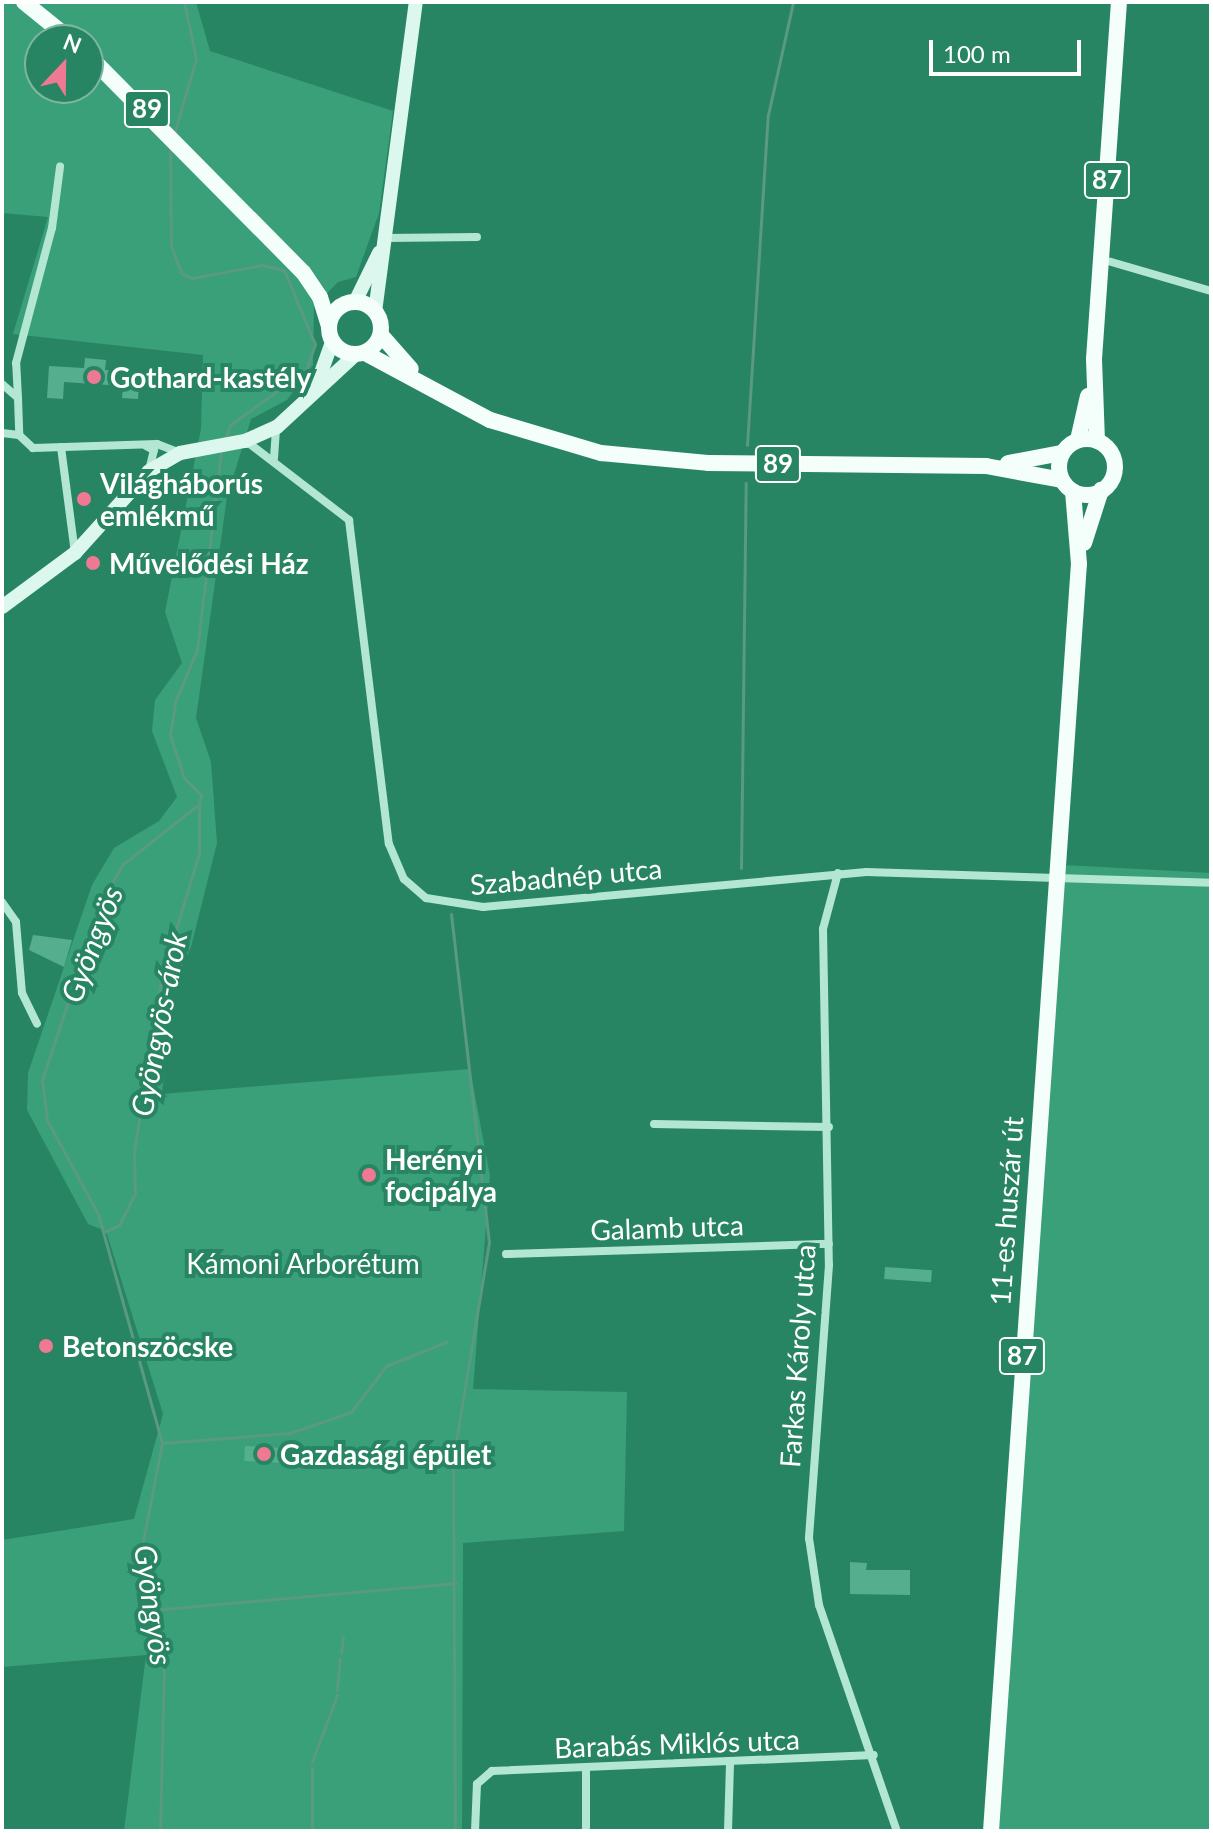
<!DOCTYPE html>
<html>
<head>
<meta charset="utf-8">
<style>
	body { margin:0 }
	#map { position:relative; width:1213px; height:1833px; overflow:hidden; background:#288563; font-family:Lato,sans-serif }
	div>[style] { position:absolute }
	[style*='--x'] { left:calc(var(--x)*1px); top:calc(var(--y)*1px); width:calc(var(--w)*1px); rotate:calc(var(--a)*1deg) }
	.green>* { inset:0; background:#3aa079 }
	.stream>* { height:3px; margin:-1.5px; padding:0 1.5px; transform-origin:1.5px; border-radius:1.5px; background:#5a9982 }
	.building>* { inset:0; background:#55ae8d; transform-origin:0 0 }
	.minor>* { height:8px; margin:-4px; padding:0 4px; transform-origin:4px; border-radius:4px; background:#b3e7d3 }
	.secondary>* { height:14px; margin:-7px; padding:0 7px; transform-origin:7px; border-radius:7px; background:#dcf7ed }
	.primary>* { height:16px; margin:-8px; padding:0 8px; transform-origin:8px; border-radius:8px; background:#f4fefb }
	.primary>.ring { margin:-8px; padding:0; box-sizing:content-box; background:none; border:16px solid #f4fefb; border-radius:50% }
	.dots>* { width:22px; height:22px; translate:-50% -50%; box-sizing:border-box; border:4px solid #288563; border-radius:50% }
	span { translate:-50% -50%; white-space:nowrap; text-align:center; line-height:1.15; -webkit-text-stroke:8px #288563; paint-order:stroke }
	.shield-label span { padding:2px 6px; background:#288563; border:2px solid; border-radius:6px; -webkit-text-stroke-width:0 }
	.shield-label { font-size:26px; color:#fff; font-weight:700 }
	.poi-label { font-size:28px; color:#fff; font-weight:700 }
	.left { translate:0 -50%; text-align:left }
	.street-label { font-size:28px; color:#fff }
	.park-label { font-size:28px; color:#fdfffe }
	.water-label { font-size:30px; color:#fff; font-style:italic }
	.frame { position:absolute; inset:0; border:4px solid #fff; pointer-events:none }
	.north { position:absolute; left:24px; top:24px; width:80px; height:80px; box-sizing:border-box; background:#288563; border:2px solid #7eb6a1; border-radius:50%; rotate:22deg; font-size:22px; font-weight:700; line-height:32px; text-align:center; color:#fff }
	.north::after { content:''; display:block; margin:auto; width:28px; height:36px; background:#ef7993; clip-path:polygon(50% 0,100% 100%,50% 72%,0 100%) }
	.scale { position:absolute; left:929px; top:40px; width:152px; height:36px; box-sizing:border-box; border:4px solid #fff; border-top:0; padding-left:10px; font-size:24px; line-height:28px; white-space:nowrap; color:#fff; -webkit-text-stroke:6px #288563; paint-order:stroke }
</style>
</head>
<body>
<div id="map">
	<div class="green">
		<div style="clip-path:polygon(evenodd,2px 2px,196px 2px,210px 51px,393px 111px,379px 213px,356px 277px,338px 282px,314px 307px,313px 365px,287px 400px,251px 419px,227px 497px,196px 718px,211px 762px,217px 843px,191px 947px,172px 989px,162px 1094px,470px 1069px,490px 1176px,473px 1389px,627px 1392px,624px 1531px,463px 1543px,462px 1831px,124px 1831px,146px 1655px,2px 1667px,2px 1540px,134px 1519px,163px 1414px,106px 1231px,88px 1224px,27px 1110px,28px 1073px,92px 885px,114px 848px,159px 821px,177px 797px,152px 731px,155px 700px,182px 663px,165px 612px,201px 429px,203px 355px,13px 334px,48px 217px,2px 213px,2px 2px,40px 40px,88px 40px,88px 88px,40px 88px,40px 40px)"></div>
		<div style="clip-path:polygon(1064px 865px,1211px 873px,1211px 1831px,995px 1831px)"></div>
	</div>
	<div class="stream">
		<div style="--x:174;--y:134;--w:78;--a:-73.7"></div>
		<div style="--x:196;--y:59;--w:58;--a:-101.9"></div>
		<div style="--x:170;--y:145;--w:101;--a:89.4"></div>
		<div style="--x:171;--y:246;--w:30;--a:69"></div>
		<div style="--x:182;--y:274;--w:11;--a:22"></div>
		<div style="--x:192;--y:278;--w:71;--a:-10.5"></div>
		<div style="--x:262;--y:265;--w:23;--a:13"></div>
		<div style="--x:284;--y:270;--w:80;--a:67.3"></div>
		<div style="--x:315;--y:344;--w:28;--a:109"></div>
		<div style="--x:306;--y:370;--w:94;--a:144.1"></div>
		<div style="--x:230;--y:425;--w:16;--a:108"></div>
		<div style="--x:747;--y:445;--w:331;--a:-86.4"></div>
		<div style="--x:768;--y:115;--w:116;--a:-77.5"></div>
		<div style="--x:741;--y:868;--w:385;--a:-89.3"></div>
		<div style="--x:451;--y:914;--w:330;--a:83.4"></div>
		<div style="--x:489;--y:1242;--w:220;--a:99.4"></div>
		<div style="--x:453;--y:1459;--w:372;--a:89.7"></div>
		<div style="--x:104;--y:1232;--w:17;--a:-25"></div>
		<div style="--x:119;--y:1225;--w:36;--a:-63"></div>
		<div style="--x:135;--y:1193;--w:41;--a:-91.4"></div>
		<div style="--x:134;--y:1152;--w:179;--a:-81"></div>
		<div style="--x:162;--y:975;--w:127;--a:-73.1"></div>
		<div style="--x:199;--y:853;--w:47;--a:-90"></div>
		<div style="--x:162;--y:1443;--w:128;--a:-4.5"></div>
		<div style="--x:290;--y:1433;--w:65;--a:-19"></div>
		<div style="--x:351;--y:1412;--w:58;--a:-52.7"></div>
		<div style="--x:386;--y:1366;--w:65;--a:-21.8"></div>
		<div style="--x:153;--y:1610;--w:304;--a:-5.1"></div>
		<div style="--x:341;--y:1653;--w:16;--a:-83"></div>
		<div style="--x:337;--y:1690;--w:32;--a:-85"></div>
		<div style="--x:312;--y:1762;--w:72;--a:-69.5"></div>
		<div style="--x:312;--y:1768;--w:63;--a:90"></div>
		<div style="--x:160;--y:1831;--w:168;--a:-88.6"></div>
		<div style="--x:164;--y:1663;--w:114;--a:-101.6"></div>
		<div style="--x:141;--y:1551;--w:110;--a:-79"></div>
		<div style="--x:162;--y:1443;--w:238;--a:-105.6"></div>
		<div style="--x:98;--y:1214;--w:107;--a:-118.5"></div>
		<div style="--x:47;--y:1120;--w:40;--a:-97.1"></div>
		<div style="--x:42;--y:1080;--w:190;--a:-71.6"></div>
		<div style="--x:102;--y:900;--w:42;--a:-59.7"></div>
		<div style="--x:123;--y:864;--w:97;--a:-38.3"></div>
		<div style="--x:199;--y:804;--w:9;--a:-77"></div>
		<div style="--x:201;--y:795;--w:24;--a:-135"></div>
		<div style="--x:184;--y:778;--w:45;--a:-108"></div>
		<div style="--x:170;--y:735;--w:33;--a:-81"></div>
		<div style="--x:175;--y:702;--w:56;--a:-67.1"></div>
		<div style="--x:197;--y:650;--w:200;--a:-83.1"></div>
	</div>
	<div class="building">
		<div style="clip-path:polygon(85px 358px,106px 360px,105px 370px,140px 372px,138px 399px,122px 398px,123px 386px,64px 382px,63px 399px,47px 398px,49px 366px,84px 368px)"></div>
		<div style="clip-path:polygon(33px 935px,72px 940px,64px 967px,29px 950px)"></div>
		<div style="left:885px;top:1267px;width:47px;height:12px;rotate:4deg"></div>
		<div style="left:245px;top:1446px;width:38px;height:15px;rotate:3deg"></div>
		<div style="clip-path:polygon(850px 1562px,867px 1563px,866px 1570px,910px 1570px,910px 1595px,850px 1594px)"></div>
	</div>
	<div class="minor">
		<div style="--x:386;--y:238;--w:91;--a:-0.6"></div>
		<div style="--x:1101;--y:259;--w:115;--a:16.2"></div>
		<div style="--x:2;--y:384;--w:21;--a:41"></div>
		<div style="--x:18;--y:398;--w:37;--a:88"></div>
		<div style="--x:18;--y:398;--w:35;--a:-93"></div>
		<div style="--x:16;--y:363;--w:140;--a:-75.1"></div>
		<div style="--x:52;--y:228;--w:62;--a:-82.5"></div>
		<div style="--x:2;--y:433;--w:17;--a:7"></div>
		<div style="--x:19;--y:435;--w:19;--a:43"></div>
		<div style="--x:33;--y:448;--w:124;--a:-1.8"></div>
		<div style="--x:157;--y:444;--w:25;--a:21"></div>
		<div style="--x:246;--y:441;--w:130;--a:37.5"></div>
		<div style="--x:349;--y:520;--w:326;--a:83"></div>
		<div style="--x:389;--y:844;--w:38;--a:67"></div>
		<div style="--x:404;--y:879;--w:29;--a:41"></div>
		<div style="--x:426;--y:898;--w:58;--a:9"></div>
		<div style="--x:483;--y:907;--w:385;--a:-5.2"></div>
		<div style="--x:866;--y:872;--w:345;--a:1.8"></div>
		<div style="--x:146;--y:446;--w:9;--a:27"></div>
		<div style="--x:154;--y:450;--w:21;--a:104"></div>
		<div style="--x:61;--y:447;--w:107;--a:82.5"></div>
		<div style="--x:274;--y:458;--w:29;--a:-86"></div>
		<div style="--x:838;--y:873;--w:58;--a:105"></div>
		<div style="--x:823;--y:929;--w:336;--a:89"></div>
		<div style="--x:829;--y:1265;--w:274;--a:94.2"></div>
		<div style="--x:809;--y:1538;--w:68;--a:81.5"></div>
		<div style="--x:819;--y:1605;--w:239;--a:71"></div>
		<div style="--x:2;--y:902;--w:24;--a:55"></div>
		<div style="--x:16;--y:922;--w:71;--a:85.2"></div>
		<div style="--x:22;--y:993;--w:34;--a:64"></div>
		<div style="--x:654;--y:1124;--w:175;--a:1"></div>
		<div style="--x:506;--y:1254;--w:323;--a:-1.8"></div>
		<div style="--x:586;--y:1768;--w:63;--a:90"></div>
		<div style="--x:475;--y:1831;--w:47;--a:-87.6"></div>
		<div style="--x:477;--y:1784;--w:20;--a:-41"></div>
		<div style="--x:492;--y:1771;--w:382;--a:-2.4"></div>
		<div style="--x:728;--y:1831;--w:68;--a:-88.3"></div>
	</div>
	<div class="secondary">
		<div style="--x:355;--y:302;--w:55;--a:-63.9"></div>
		<div style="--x:375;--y:312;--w:313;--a:-82.5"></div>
		<div style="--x:317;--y:384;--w:45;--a:-70.3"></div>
		<div style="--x:2;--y:607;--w:91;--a:-36.5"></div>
		<div style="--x:75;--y:553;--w:110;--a:-47.9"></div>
		<div style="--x:149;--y:471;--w:36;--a:-30"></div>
		<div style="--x:180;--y:453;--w:66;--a:-10.5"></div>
		<div style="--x:245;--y:441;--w:35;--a:-24"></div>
		<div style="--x:277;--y:427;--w:106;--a:-42.7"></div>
	</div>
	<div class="primary">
		<div style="--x:24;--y:2;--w:60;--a:39"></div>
		<div style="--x:88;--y:55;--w:305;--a:45.3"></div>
		<div style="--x:303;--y:272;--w:30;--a:56"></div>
		<div style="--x:320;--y:297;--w:30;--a:73"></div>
		<div class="ring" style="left:329px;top:302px;width:36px;height:36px"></div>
		<div style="--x:381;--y:335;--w:45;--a:48.6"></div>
		<div style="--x:365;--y:353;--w:142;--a:28.2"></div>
		<div style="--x:490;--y:420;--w:116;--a:16.6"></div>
		<div style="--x:601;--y:453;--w:107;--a:5.3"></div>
		<div style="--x:708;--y:463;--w:278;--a:0.6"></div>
		<div style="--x:986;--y:466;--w:77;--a:10.4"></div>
		<div class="ring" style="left:1059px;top:439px;width:40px;height:40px"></div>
		<div style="--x:1078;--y:440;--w:45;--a:-77.2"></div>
		<div style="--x:1097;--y:441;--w:82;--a:-92.1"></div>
		<div style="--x:1094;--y:359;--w:358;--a:-86"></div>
		<div style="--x:1008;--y:463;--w:55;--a:-10.5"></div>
		<div style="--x:1084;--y:543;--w:56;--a:-72.2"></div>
		<div style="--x:991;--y:1831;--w:1270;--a:-86.03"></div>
		<div style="--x:1079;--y:564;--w:73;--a:-94.7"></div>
	</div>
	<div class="dots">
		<div style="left:94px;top:377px;background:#ef7993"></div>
		<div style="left:84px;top:499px;background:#ef7993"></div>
		<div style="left:93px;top:563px;background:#ef7993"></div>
		<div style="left:369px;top:1175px;background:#ef7993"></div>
		<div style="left:46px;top:1346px;background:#ef7993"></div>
		<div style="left:264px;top:1454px;background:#ef7993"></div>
	</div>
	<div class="shield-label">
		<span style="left:147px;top:109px">89</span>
		<span style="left:1107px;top:180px">87</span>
		<span style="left:778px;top:464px">89</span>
		<span style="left:1022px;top:1356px">87</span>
	</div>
	<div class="poi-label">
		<span class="left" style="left:110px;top:377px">Gothard-kastély</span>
		<span class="left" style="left:100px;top:499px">Világháborús<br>emlékmű</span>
		<span class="left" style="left:109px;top:563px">Művelődési Ház</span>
		<span class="left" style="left:385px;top:1175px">Herényi<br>focipálya</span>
		<span class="left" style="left:62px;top:1346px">Betonszöcske</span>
		<span class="left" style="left:280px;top:1454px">Gazdasági épület</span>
	</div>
	<div class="street-label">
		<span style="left:566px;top:876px;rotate:-5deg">Szabadnép utca</span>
		<span style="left:1006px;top:1211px;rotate:-86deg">11-es huszár út</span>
		<span style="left:667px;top:1227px;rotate:-2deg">Galamb utca</span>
		<span style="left:797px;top:1356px;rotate:-86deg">Farkas Károly utca</span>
		<span style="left:677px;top:1743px;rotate:-2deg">Barabás Miklós utca</span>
	</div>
	<div class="park-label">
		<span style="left:303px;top:1263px">Kámoni Arborétum</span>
	</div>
	<div class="water-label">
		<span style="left:91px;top:944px;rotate:-69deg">Gyöngyös</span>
		<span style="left:158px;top:1024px;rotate:-79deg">Gyöngyös-árok</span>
		<span style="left:154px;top:1605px;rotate:82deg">Gyöngyös</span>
	</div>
	<div class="frame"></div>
	<div class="north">N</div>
	<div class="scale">100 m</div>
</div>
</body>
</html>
